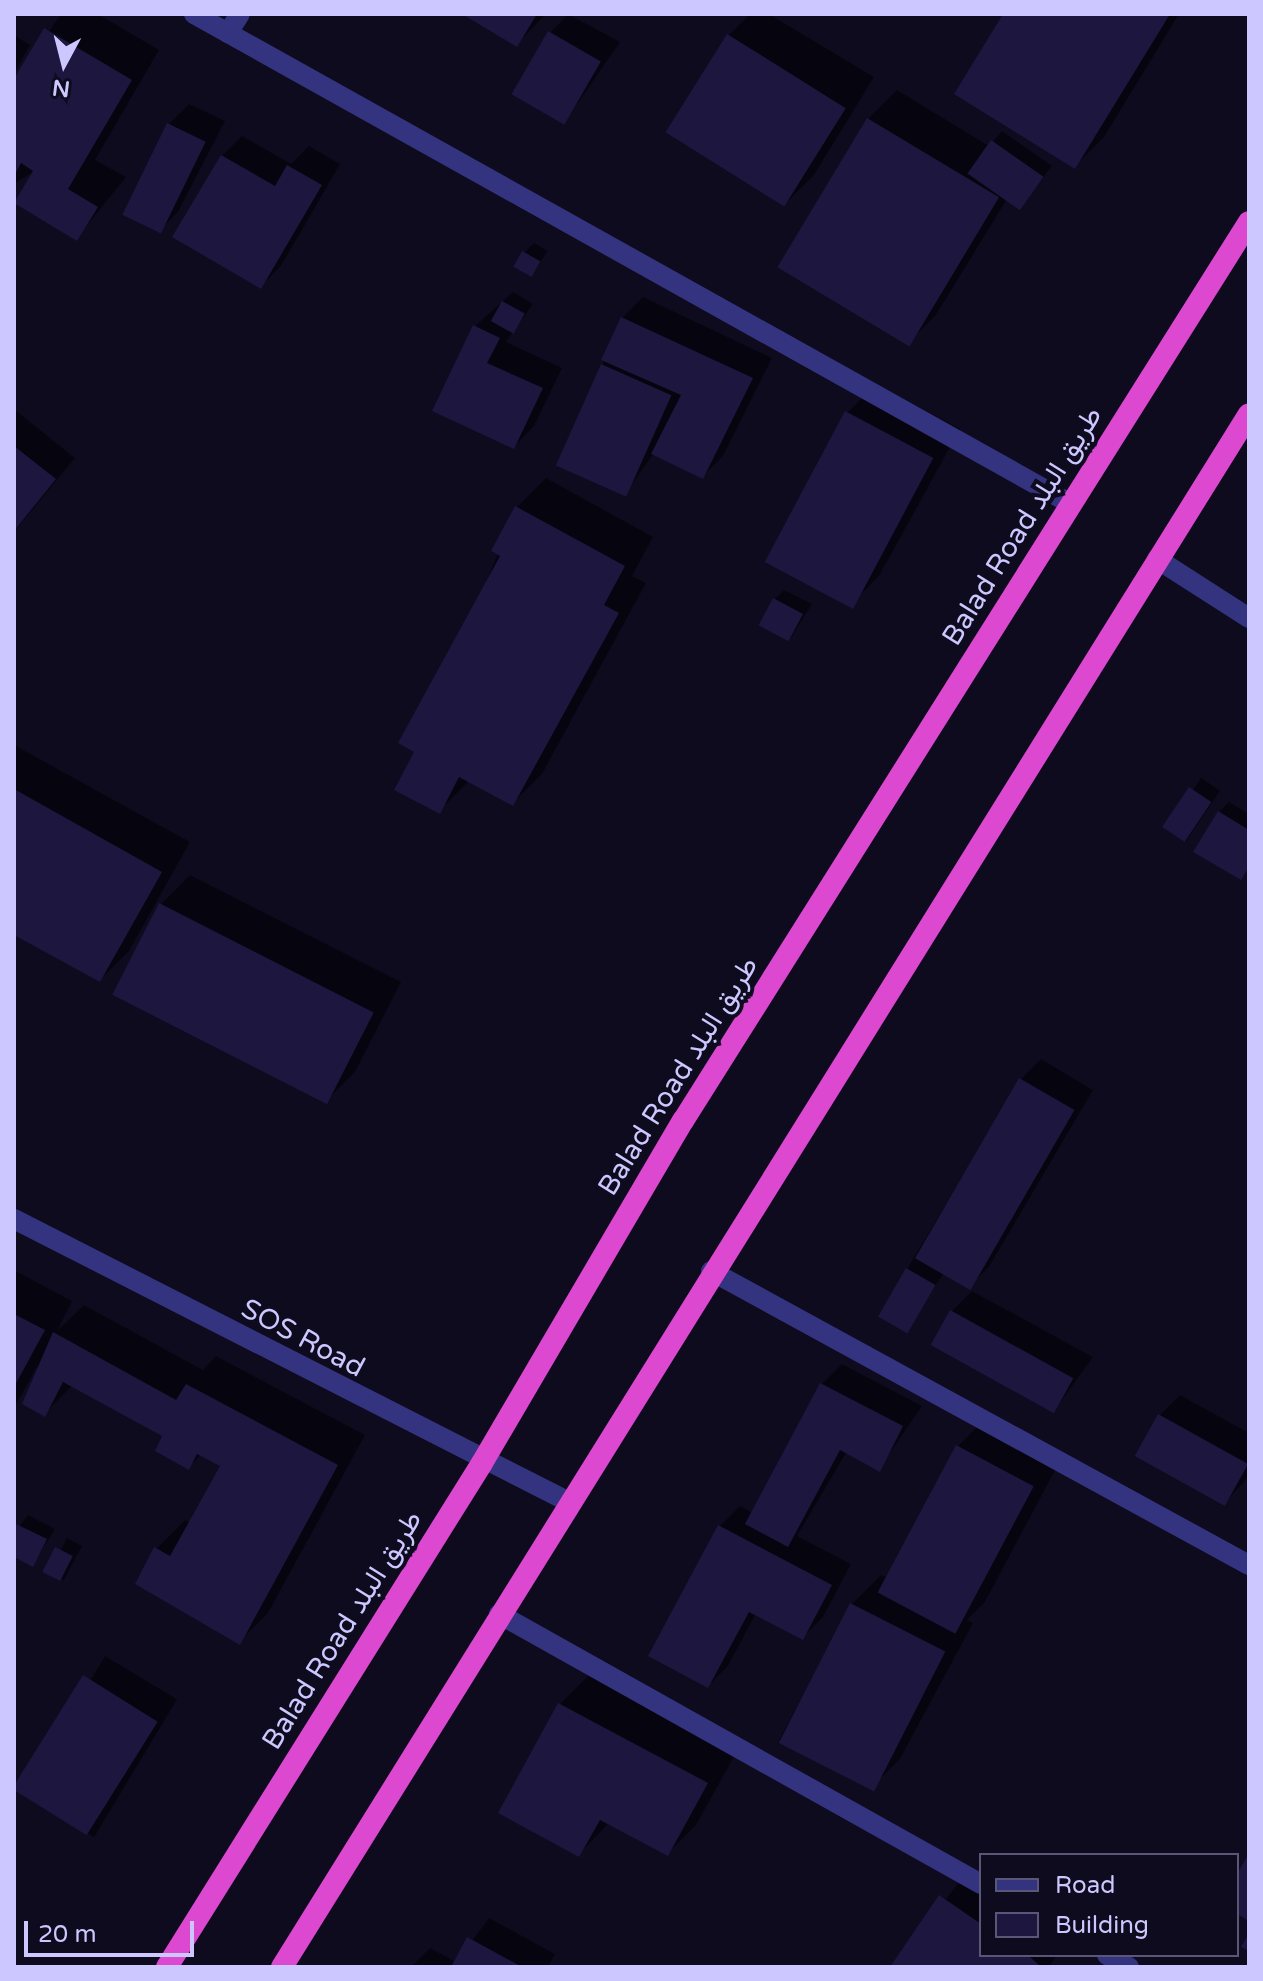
<!DOCTYPE html>
<html>
<head>
<meta charset="utf-8">
<style>
	body { margin:0 }
	#map { position:relative; width:1263px; height:1981px; overflow:hidden; background:#0d0b1d; font-family:"Varela Round",Vazirmatn,sans-serif }
	div>[style] { position:absolute }
	[style*='--x'] { left:calc(var(--x)*1px); top:calc(var(--y)*1px); width:calc(var(--w)*1px); rotate:calc(var(--a)*1deg) }
	.shadow>* { inset:0; background:#0007; transform-origin:0 0 }
	.building>* { inset:0; background:#1d163f; transform-origin:0 0 }
	.minor>* { height:20px; margin:-10px; padding:0 10px; transform-origin:10px; border-radius:10px; background:#34337f }
	.tertiary>* { height:20px; margin:-10px; padding:0 10px; transform-origin:10px; border-radius:10px; background:#34337f }
	.trunk>* { height:22px; margin:-11px; padding:0 11px; transform-origin:11px; border-radius:11px; background:#dc48d0 }
	span { translate:-50% -50%; white-space:nowrap; text-align:center; line-height:1.15; -webkit-text-stroke:8px #0d0b1d; paint-order:stroke }
	.street-label { font-size:28px; color:#ccc7ff }
	.frame { position:absolute; inset:0; border:16px solid #ccc7ff; pointer-events:none }
	.legend { position:absolute; left:979px; top:1853px; width:260px; height:104px; box-sizing:border-box; background:#0d0b1d; border:2px solid #595677; margin:0; padding:10px 14px; list-style:none; font-size:24px; color:#ccc7ff }
	.legend li { display:flex; align-items:center; gap:16px; height:40px }
	.legend b { width:40px; border:2px solid #595677 }
	.north { position:absolute; left:24px; top:24px; width:80px; height:80px; -webkit-text-stroke:6px #0d0b1d; paint-order:stroke; rotate:187deg; font-size:22px; font-weight:700; line-height:32px; text-align:center; color:#ccc7ff }
	.north::after { content:''; display:block; margin:auto; width:28px; height:36px; background:#ccc7ff; clip-path:polygon(50% 0,100% 100%,50% 72%,0 100%) }
	.scale { position:absolute; left:24px; top:1921px; width:170px; height:36px; box-sizing:border-box; border:4px solid #ccc7ff; border-top:0; padding-left:10px; font-size:24px; line-height:28px; white-space:nowrap; color:#ccc7ff; -webkit-text-stroke:6px #0d0b1d; paint-order:stroke }
</style>
</head>
<body>
<div id="map">
	<div class="shadow">
		<div style="clip-path:polygon(61px 14px,98px 14px,159px 50px,95px 160px,126px 177px,76px 239px,36px 170px,14px 184px,14px 83px)"></div>
		<div style="clip-path:polygon(466px 14px,546px 14px,516px 45px)"></div>
		<div style="clip-path:polygon(568px 14px,620px 42px,564px 123px,550px 33px)"></div>
		<div style="clip-path:polygon(750px 14px,769px 14px,874px 77px,814px 175px,785px 204px,728px 36px)"></div>
		<div style="clip-path:polygon(1005px 14px,1179px 14px,1104px 137px,1075px 166px)"></div>
		<div style="clip-path:polygon(14px 35px,30px 45px,14px 74px)"></div>
		<div style="clip-path:polygon(897px 90px,989px 146px,1002px 131px,1052px 166px,1019px 208px,1007px 199px,936px 315px,907px 344px,868px 119px)"></div>
		<div style="clip-path:polygon(189px 104px,225px 121px,178px 212px,158px 232px,123px 214px,169px 124px)"></div>
		<div style="clip-path:polygon(242px 136px,291px 164px,309px 146px,340px 164px,281px 266px,261px 286px,222px 156px)"></div>
		<div style="clip-path:polygon(534px 243px,548px 251px,531px 274px,524px 253px)"></div>
		<div style="clip-path:polygon(513px 292px,533px 304px,506px 342px,562px 368px,534px 426px,514px 447px,475px 326px)"></div>
		<div style="clip-path:polygon(643px 297px,772px 358px,723px 456px,702px 477px,654px 453px,625px 494px,602px 365px,622px 318px)"></div>
		<div style="clip-path:polygon(876px 384px,960px 429px,879px 576px,850px 605px,847px 413px)"></div>
		<div style="clip-path:polygon(14px 409px,75px 458px,14px 532px)"></div>
		<div style="clip-path:polygon(546px 478px,653px 537px,632px 576px,646px 583px,542px 774px,513px 803px,470px 780px,439px 811px,417px 751px,517px 507px)"></div>
		<div style="clip-path:polygon(784px 590px,812px 604px,790px 639px,774px 600px)"></div>
		<div style="clip-path:polygon(14px 745px,190px 842px,129px 951px,100px 980px,14px 932px)"></div>
		<div style="left:1201px;top:778px;width:23px;height:61px;rotate:34deg"></div>
		<div style="clip-path:polygon(1229px 802px,1249px 814px,1249px 869px,1240px 878px,1219px 812px)"></div>
		<div style="clip-path:polygon(190px 875px,401px 982px,355px 1072px,326px 1101px,114px 994px,161px 904px)"></div>
		<div style="clip-path:polygon(1041px 1059px,1093px 1090px,989px 1267px,968px 1287px,944px 1273px,904px 1331px,907px 1269px,1021px 1079px)"></div>
		<div style="clip-path:polygon(14px 1270px,72px 1301px,57px 1331px,84px 1305px,203px 1370px,216px 1356px,365px 1435px,268px 1613px,239px 1642px,156px 1549px,185px 1520px,191px 1523px,222px 1466px,202px 1454px,188px 1468px,165px 1435px,73px 1385px,44px 1414px,38px 1365px,14px 1408px)"></div>
		<div style="clip-path:polygon(972px 1291px,1093px 1357px,1054px 1411px,952px 1311px)"></div>
		<div style="clip-path:polygon(842px 1364px,922px 1406px,879px 1469px,847px 1451px,797px 1536px,851px 1564px,823px 1617px,802px 1638px,756px 1613px,728px 1666px,708px 1686px,720px 1526px,740px 1506px,753px 1513px,822px 1384px)"></div>
		<div style="clip-path:polygon(1180px 1395px,1249px 1433px,1249px 1476px,1224px 1504px,1160px 1415px)"></div>
		<div style="clip-path:polygon(987px 1417px,1062px 1457px,985px 1602px,967px 1620px,973px 1623px,900px 1759px,871px 1788px,779px 1740px,852px 1604px,881px 1575px,888px 1578px,958px 1446px)"></div>
		<div style="clip-path:polygon(28px 1515px,55px 1529px,33px 1564px,14px 1555px,14px 1533px)"></div>
		<div style="left:67px;top:1538px;width:17px;height:39px;rotate:28deg"></div>
		<div style="left:105px;top:1656px;width:84px;height:161px;rotate:31deg"></div>
		<div style="clip-path:polygon(589px 1675px,736px 1753px,696px 1825px,667px 1854px,609px 1823px,579px 1854px,560px 1704px)"></div>
		<div style="clip-path:polygon(970px 1868px,981px 1875px,981px 1955px,1057px 1955px,1049px 1967px,893px 1967px)"></div>
		<div style="clip-path:polygon(489px 1918px,555px 1954px,548px 1967px,411px 1967px,430px 1948px,456px 1962px)"></div>
	</div>
	<div class="building">
		<div style="clip-path:polygon(462px 14px,537px 14px,517px 47px)"></div>
		<div style="clip-path:polygon(1003px 14px,1170px 14px,1075px 169px,954px 94px)"></div>
		<div style="clip-path:polygon(44px 28px,132px 80px,68px 189px,98px 207px,77px 241px,14px 203px,33px 171px,21px 163px,14px 176px,14px 79px)"></div>
		<div style="left:548px;top:31px;width:61px;height:73px;rotate:30deg"></div>
		<div style="left:727px;top:34px;width:140px;height:116px;rotate:32deg"></div>
		<div style="left:867px;top:118px;width:154px;height:174px;rotate:31deg"></div>
		<div style="left:167px;top:123px;width:43px;height:102px;rotate:26deg"></div>
		<div style="left:991px;top:140px;width:64px;height:41px;rotate:35deg"></div>
		<div style="clip-path:polygon(221px 155px,275px 186px,287px 165px,322px 185px,261px 289px,172px 237px)"></div>
		<div style="left:522px;top:251px;width:21px;height:18px;rotate:29deg"></div>
		<div style="left:502px;top:301px;width:26px;height:23px;rotate:29deg"></div>
		<div style="clip-path:polygon(621px 317px,753px 378px,703px 479px,651px 454px,681px 395px,601px 360px)"></div>
		<div style="clip-path:polygon(473px 325px,500px 338px,487px 363px,543px 388px,514px 449px,432px 411px)"></div>
		<div style="left:601px;top:364px;width:77px;height:111px;rotate:24deg"></div>
		<div style="left:845px;top:411px;width:100px;height:171px;rotate:28deg"></div>
		<div style="clip-path:polygon(14px 446px,56px 479px,14px 531px)"></div>
		<div style="clip-path:polygon(515px 506px,625px 566px,604px 605px,619px 613px,513px 806px,459px 777px,440px 814px,394px 790px,414px 752px,398px 743px,500px 556px,491px 551px)"></div>
		<div style="left:773px;top:598px;width:34px;height:31px;rotate:28deg"></div>
		<div style="left:1189px;top:787px;width:27px;height:48px;rotate:34deg"></div>
		<div style="clip-path:polygon(14px 789px,162px 872px,100px 982px,14px 935px)"></div>
		<div style="clip-path:polygon(1218px 811px,1249px 830px,1249px 867px,1241px 880px,1193px 852px)"></div>
		<div style="left:159px;top:903px;width:241px;height:103px;rotate:27deg"></div>
		<div style="left:1019px;top:1078px;width:64px;height:208px;rotate:30deg"></div>
		<div style="left:906px;top:1268px;width:34px;height:56px;rotate:30deg"></div>
		<div style="left:950px;top:1310px;width:141px;height:40px;rotate:29deg"></div>
		<div style="clip-path:polygon(14px 1314px,45px 1330px,14px 1387px)"></div>
		<div style="clip-path:polygon(53px 1332px,176px 1400px,186px 1384px,338px 1465px,240px 1645px,135px 1584px,154px 1547px,170px 1556px,220px 1466px,197px 1454px,189px 1470px,155px 1451px,162px 1436px,63px 1382px,45px 1417px,22px 1404px)"></div>
		<div style="clip-path:polygon(820px 1383px,903px 1426px,880px 1472px,840px 1450px,788px 1547px,745px 1524px)"></div>
		<div style="left:1158px;top:1414px;width:103px;height:48px;rotate:29deg"></div>
		<div style="left:956px;top:1445px;width:88px;height:167px;rotate:28deg"></div>
		<div style="clip-path:polygon(16px 1524px,47px 1539px,33px 1567px,14px 1557px)"></div>
		<div style="clip-path:polygon(718px 1525px,832px 1585px,803px 1640px,749px 1612px,708px 1688px,648px 1656px)"></div>
		<div style="left:55px;top:1547px;width:20px;height:28px;rotate:27deg"></div>
		<div style="left:850px;top:1603px;width:107px;height:157px;rotate:27deg"></div>
		<div style="left:83px;top:1675px;width:88px;height:134px;rotate:32deg"></div>
		<div style="clip-path:polygon(558px 1703px,708px 1783px,668px 1856px,600px 1820px,579px 1857px,498px 1813px)"></div>
		<div style="clip-path:polygon(1249px 1853px,1249px 1921px,1237px 1914px,1237px 1874px)"></div>
		<div style="clip-path:polygon(939px 1895px,981px 1924px,981px 1955px,1028px 1955px,1041px 1967px,890px 1967px)"></div>
		<div style="clip-path:polygon(1249px 1933px,1249px 1951px,1241px 1947px)"></div>
		<div style="clip-path:polygon(467px 1937px,522px 1967px,451px 1967px)"></div>
	</div>
	<div class="minor">
		<div style="--x:194;--y:14;--w:1005;--a:29.19"></div>
		<div style="--x:228;--y:33;--w:22;--a:-58"></div>
		<div style="--x:1157;--y:559;--w:109;--a:32.7"></div>
		<div style="--x:711;--y:1271;--w:613;--a:28.66"></div>
		<div style="--x:499;--y:1614;--w:552;--a:29.26"></div>
		<div style="--x:1107;--y:1955;--w:25;--a:29"></div>
	</div>
	<div class="tertiary">
		<div style="--x:14;--y:1219;--w:623;--a:27.02"></div>
	</div>
	<div class="trunk">
		<div style="--x:167;--y:1967;--w:594;--a:-57.99"></div>
		<div style="--x:482;--y:1463;--w:397;--a:-59.6"></div>
		<div style="--x:683;--y:1121;--w:1062;--a:-57.81"></div>
		<div style="--x:282;--y:1967;--w:1829;--a:-58.09"></div>
	</div>
	<div class="street-label">
		<span style="left:1022px;top:526px;rotate:-58deg">Balad Road طريق البلد</span>
		<span style="left:678px;top:1076px;rotate:-58deg">Balad Road طريق البلد</span>
		<span style="left:303px;top:1338px;rotate:28deg">SOS Road</span>
		<span style="left:342px;top:1630px;rotate:-58deg">Balad Road طريق البلد</span>
	</div>
	<div class="frame"></div>
	<ul class="legend">
	<li><b style="height:10px;background:#34337f"></b>Road</li>
	<li><b style="height:22px;background:#1d163f"></b>Building</li>
	</ul>
	<div class="north">N</div>
	<div class="scale">20 m</div>
</div>
</body>
</html>
